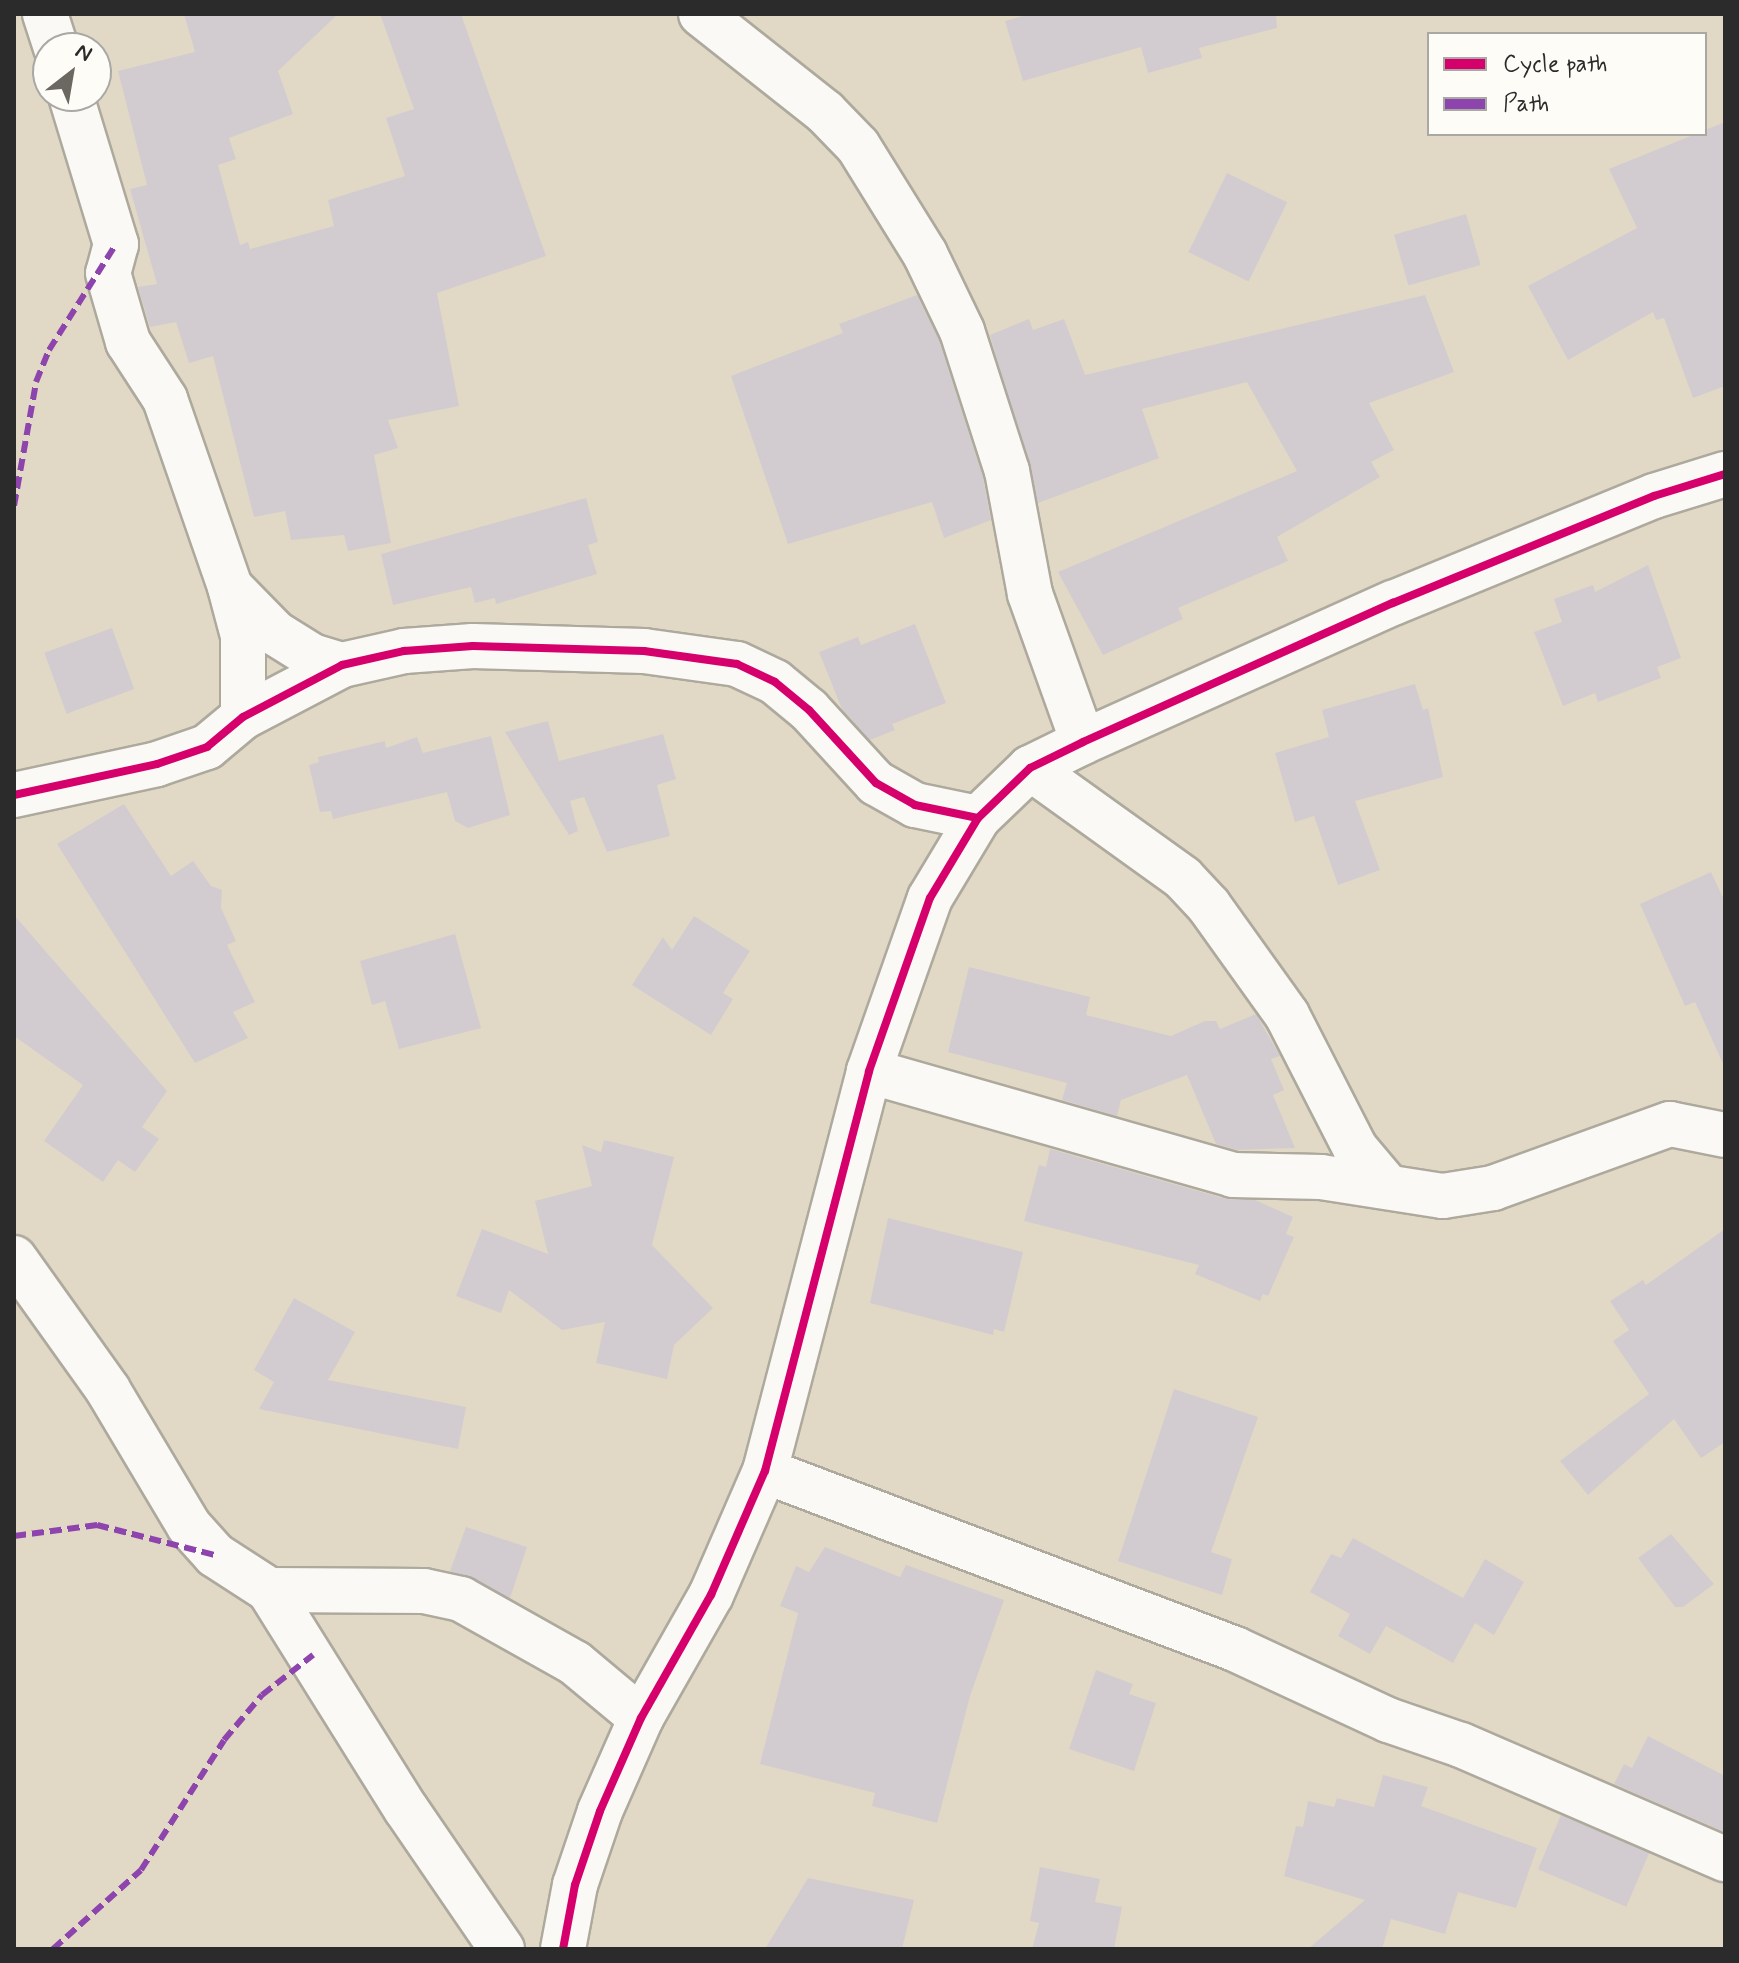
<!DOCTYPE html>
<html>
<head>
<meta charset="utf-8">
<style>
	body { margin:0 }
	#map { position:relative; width:1739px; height:1963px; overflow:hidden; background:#e1d9c6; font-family:Mynerve,sans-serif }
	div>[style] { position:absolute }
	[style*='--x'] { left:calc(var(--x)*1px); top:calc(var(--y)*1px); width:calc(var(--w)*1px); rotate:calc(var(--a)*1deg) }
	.building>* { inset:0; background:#d2ccd0; transform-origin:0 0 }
	.roads { filter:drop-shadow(2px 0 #aea99d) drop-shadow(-2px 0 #aea99d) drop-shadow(0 2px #aea99d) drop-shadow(0 -2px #aea99d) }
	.minor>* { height:44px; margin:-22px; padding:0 22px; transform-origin:22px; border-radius:22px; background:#faf9f6 }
	.quiet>* { height:6px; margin-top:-3px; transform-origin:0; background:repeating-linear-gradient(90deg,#8e44ad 0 12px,transparent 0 18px) }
	.cycleway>* { height:8px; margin:-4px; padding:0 4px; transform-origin:4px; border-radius:4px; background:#d6006c }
	span { translate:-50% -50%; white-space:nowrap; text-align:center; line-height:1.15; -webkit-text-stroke:6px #fdfcf7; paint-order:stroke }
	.frame { position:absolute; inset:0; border:16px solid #2b2b2b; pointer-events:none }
	.legend { position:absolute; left:1427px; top:32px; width:280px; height:104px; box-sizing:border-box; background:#fdfcf7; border:2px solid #a9a8a5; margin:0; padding:10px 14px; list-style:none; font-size:24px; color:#2b2b2b }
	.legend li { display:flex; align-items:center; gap:16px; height:40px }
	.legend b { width:40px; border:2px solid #a9a8a5 }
	.north { position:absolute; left:32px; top:32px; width:80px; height:80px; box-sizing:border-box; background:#fdfcf7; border:2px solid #a9a8a5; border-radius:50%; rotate:31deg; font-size:22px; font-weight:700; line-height:32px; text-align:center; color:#2b2b2b }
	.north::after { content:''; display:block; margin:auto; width:28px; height:36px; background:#6b6861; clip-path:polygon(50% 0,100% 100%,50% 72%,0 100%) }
</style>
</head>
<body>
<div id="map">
	<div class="building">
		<div style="clip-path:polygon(184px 14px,338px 14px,278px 71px,293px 114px,229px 138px,236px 159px,218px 165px,240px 245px,248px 242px,250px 249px,334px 226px,328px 200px,405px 176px,386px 118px,414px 109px,380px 14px,461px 14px,546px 256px,437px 293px,459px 406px,388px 420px,398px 448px,374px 455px,391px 543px,348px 551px,344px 535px,291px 540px,285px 511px,254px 517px,213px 356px,189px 363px,176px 322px,150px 327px,138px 287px,157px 284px,130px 189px,147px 185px,118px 71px,195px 52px)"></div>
		<div style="clip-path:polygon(1030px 14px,1276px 14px,1277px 28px,1199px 48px,1202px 58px,1148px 73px,1141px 47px,1023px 81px,1005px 21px)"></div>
		<div style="clip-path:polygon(1725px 122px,1725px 386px,1693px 398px,1664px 318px,1656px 320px,1653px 312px,1568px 360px,1528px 286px,1637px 228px,1609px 169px)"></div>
		<div style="left:1227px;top:173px;width:67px;height:88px;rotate:26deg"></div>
		<div style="left:1466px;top:214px;width:53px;height:75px;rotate:74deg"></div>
		<div style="clip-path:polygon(917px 295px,939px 340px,983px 477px,991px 520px,944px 538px,932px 502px,788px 544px,731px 376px,843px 333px,839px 324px)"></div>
		<div style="clip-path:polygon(1425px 295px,1454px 372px,1369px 403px,1394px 450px,1371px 462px,1380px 477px,1277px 537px,1288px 561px,1178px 608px,1183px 619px,1103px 655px,1058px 572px,1297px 471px,1247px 382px,1142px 409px,1159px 458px,1038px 503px,990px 335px,1029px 319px,1033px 330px,1064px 319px,1085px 375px)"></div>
		<div style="clip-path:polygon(586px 498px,598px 542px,588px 545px,597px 574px,496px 604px,495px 598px,475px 603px,471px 587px,393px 605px,381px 554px)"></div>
		<div style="clip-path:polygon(1648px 565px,1681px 658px,1657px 667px,1661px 678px,1598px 702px,1595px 693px,1563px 706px,1534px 632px,1562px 622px,1554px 599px,1593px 585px,1595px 592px)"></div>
		<div style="clip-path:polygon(915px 624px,946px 703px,892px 724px,895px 730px,870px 740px,842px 709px,819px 652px,858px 637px,861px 645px)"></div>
		<div style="left:112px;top:628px;width:65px;height:72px;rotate:70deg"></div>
		<div style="clip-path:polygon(1415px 684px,1423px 710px,1428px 708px,1443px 777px,1355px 801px,1380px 870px,1338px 885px,1314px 816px,1295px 822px,1275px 753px,1329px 737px,1322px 710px)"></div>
		<div style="clip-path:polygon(548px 721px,559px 761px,663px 734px,676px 779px,657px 785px,670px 836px,607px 852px,584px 797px,570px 801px,578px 831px,569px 835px,505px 732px)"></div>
		<div style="clip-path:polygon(491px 736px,510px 815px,468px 828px,455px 821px,447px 792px,333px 819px,331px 811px,320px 812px,309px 765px,319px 762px,318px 757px,385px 741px,386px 748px,417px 737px,423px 753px)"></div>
		<div style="clip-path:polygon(124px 804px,171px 876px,193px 861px,211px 886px,222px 890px,221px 908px,236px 941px,227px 945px,255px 1002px,233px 1012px,248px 1038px,195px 1063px,57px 844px)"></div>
		<div style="clip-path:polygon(1711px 872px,1725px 902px,1725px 1068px,1695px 1002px,1685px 1006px,1640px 904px)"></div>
		<div style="clip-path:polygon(14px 915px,167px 1091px,142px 1127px,159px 1139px,135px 1172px,118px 1160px,103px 1182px,44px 1141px,83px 1085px,14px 1036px)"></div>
		<div style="clip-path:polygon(694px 916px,750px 951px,723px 993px,733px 999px,711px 1035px,632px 985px,663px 937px,672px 950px)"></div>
		<div style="clip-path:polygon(455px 934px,481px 1028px,399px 1049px,385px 1001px,372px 1005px,360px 961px)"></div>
		<div style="clip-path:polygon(969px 967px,1090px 997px,1086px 1015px,1171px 1036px,1205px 1021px,1216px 1021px,1220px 1029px,1256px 1014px,1280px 1056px,1271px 1059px,1284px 1090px,1273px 1095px,1295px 1148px,1237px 1150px,1216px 1144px,1187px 1075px,1121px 1100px,1117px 1116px,1062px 1100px,1067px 1083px,948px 1052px)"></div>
		<div style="clip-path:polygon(604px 1140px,674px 1157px,652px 1245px,713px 1308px,674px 1345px,667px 1379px,596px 1363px,605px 1322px,562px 1330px,509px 1290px,501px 1313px,456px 1296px,482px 1229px,548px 1254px,535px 1201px,592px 1186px,582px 1145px,601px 1152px)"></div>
		<div style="clip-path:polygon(1050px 1149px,1226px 1199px,1255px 1200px,1293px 1217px,1286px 1234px,1294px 1237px,1268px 1296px,1263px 1294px,1260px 1301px,1195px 1274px,1199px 1265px,1024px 1221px,1039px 1165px,1046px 1167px)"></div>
		<div style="clip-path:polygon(888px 1218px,1023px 1252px,1004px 1332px,994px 1329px,993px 1335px,870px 1303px)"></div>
		<div style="clip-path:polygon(1725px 1229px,1725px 1442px,1701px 1458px,1674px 1419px,1588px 1495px,1560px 1461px,1649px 1394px,1613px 1341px,1629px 1330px,1610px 1301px,1643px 1280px,1646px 1285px)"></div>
		<div style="clip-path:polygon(294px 1298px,355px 1332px,328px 1380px,466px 1407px,458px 1449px,259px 1409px,274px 1382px,254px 1370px)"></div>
		<div style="clip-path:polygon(1174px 1389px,1258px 1417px,1211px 1552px,1232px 1559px,1222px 1595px,1118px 1561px)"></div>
		<div style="clip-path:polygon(466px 1527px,527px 1547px,510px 1598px,450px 1571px)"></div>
		<div style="clip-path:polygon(1671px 1534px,1714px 1584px,1683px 1607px,1675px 1607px,1638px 1558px)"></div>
		<div style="clip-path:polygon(1353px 1538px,1463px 1598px,1485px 1559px,1524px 1582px,1494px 1635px,1475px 1623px,1453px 1663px,1386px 1626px,1370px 1654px,1338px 1636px,1350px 1614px,1310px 1592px,1331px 1554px,1341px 1558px)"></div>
		<div style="clip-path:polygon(825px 1547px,900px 1577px,906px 1565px,1004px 1600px,970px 1696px,937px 1823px,872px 1806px,875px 1793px,760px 1764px,798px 1613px,780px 1606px,796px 1566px,809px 1572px)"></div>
		<div style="clip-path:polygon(1096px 1670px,1133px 1684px,1129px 1694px,1156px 1703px,1134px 1771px,1069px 1749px)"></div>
		<div style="clip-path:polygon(1648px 1736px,1725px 1776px,1725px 1832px,1614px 1784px,1624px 1764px,1632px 1768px)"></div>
		<div style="clip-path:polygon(1383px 1775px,1428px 1787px,1421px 1806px,1537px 1848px,1516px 1908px,1458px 1892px,1445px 1934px,1391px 1919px,1382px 1949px,1308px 1949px,1365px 1900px,1284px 1876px,1296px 1826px,1303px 1827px,1308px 1801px,1334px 1807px,1337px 1798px,1374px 1807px)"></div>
		<div style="left:1561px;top:1815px;width:96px;height:59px;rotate:23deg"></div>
		<div style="clip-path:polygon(1040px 1867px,1100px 1879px,1095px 1902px,1122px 1907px,1114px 1949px,1032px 1949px,1039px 1923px,1030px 1921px)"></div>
		<div style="clip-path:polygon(808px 1878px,914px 1900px,902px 1949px,765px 1949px)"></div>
	</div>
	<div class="roads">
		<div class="minor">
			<div style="--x:45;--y:14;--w:36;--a:72"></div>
			<div style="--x:701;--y:14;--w:158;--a:38.3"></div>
			<div style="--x:825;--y:112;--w:47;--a:45.9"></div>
			<div style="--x:858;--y:146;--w:127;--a:58.2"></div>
			<div style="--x:925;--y:254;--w:85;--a:64.3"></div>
			<div style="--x:962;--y:331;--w:147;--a:72.2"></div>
			<div style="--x:1007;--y:471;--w:125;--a:79.4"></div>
			<div style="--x:1030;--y:594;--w:157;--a:70.3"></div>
			<div style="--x:71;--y:96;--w:155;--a:73.1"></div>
			<div style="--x:116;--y:244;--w:30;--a:105"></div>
			<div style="--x:108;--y:273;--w:72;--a:73.8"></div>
			<div style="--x:128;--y:342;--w:68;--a:57"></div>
			<div style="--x:165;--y:399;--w:199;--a:70.9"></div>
			<div style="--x:230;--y:587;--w:51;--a:75.1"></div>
			<div style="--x:243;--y:636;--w:81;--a:90"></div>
			<div style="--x:231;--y:588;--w:63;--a:45.6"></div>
			<div style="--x:275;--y:633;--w:44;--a:31.9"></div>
			<div style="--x:312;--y:656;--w:31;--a:17"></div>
			<div style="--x:1030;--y:768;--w:188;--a:35.7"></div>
			<div style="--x:1183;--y:878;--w:38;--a:47"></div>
			<div style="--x:1209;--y:906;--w:134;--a:54.4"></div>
			<div style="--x:1287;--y:1015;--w:149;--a:62.9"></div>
			<div style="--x:1355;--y:1148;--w:50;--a:49.9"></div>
			<div style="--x:14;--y:795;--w:146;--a:-12.2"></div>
			<div style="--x:157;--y:764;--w:53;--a:-18.8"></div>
			<div style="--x:207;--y:747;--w:47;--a:-39.8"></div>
			<div style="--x:243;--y:717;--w:112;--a:-27.7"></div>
			<div style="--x:342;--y:665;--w:64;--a:-12.7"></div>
			<div style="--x:404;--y:651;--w:69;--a:-4.1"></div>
			<div style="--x:473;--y:646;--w:171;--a:1.7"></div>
			<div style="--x:644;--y:651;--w:94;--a:8"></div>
			<div style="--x:737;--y:664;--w:42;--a:25.3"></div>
			<div style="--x:775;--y:682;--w:44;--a:39.5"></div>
			<div style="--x:809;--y:710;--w:99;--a:47.5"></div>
			<div style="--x:876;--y:783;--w:45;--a:29.4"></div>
			<div style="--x:915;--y:805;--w:64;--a:11.7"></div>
			<div style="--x:869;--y:1071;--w:379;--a:15.9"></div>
			<div style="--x:1233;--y:1175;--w:88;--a:1.3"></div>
			<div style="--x:1321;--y:1177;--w:123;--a:8.9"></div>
			<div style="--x:1443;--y:1196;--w:51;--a:-9.1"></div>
			<div style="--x:1493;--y:1188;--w:188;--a:-19.9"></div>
			<div style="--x:1670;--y:1124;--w:56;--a:11.3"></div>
			<div style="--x:14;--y:1258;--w:162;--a:54.5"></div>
			<div style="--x:108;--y:1390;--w:158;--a:59.2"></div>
			<div style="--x:189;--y:1526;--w:39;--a:48"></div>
			<div style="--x:215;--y:1555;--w:64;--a:32.9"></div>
			<div style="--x:269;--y:1590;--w:258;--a:58"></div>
			<div style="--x:406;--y:1809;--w:170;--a:55.6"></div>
			<div style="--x:765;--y:1471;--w:503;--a:20.74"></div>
			<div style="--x:1235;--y:1649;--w:169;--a:24.9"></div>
			<div style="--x:1388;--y:1720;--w:77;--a:18.9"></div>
			<div style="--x:1461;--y:1745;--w:288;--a:23.4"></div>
			<div style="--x:269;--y:1590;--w:155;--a:0.4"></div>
			<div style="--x:424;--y:1591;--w:38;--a:12"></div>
			<div style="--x:461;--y:1599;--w:131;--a:29.3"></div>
			<div style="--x:575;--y:1663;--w:86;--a:39.8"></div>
			<div style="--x:563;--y:1949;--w:65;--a:-79.4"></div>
			<div style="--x:575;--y:1885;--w:78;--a:-71.3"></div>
			<div style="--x:600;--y:1811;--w:102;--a:-66.2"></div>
			<div style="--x:641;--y:1718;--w:142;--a:-60.4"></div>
			<div style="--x:711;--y:1595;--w:135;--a:-66.5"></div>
			<div style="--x:765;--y:1471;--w:413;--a:-75.4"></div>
			<div style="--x:869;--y:1071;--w:183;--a:-70.6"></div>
			<div style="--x:930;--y:898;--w:93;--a:-59"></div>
			<div style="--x:978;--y:818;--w:72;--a:-43.9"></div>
			<div style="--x:1030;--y:768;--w:59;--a:-26.1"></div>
			<div style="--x:1083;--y:742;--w:340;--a:-24.2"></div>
			<div style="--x:1393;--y:603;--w:282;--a:-22.3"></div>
			<div style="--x:1654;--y:496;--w:74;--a:-17.2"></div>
		</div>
	</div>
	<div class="quiet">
		<div style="--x:14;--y:506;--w:126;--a:-79.9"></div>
		<div style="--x:36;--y:382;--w:35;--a:-68"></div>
		<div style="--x:49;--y:350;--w:125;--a:-57.7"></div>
		<div style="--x:14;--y:1536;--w:84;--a:-7.5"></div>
		<div style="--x:97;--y:1525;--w:122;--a:14.3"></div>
		<div style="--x:53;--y:1949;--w:118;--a:-41.9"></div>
		<div style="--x:141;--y:1870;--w:154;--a:-57.4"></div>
		<div style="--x:224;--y:1740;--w:59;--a:-49.8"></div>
		<div style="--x:262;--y:1695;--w:65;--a:-38.1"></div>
	</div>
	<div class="cycleway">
		<div style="--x:14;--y:795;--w:146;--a:-12.2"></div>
		<div style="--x:157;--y:764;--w:53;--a:-18.8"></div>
		<div style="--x:207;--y:747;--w:47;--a:-39.8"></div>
		<div style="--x:243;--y:717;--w:112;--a:-27.7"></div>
		<div style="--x:342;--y:665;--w:64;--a:-12.7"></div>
		<div style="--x:404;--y:651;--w:69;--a:-4.1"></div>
		<div style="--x:473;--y:646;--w:171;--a:1.7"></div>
		<div style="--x:644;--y:651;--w:94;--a:8"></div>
		<div style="--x:737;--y:664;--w:42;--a:25.3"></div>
		<div style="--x:775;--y:682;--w:44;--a:39.5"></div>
		<div style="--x:809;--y:710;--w:99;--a:47.5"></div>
		<div style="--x:876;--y:783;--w:45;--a:29.4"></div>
		<div style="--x:915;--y:805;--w:64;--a:11.7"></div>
		<div style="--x:563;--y:1949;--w:65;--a:-79.4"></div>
		<div style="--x:575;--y:1885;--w:78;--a:-71.3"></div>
		<div style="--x:600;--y:1811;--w:102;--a:-66.2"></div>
		<div style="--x:641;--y:1718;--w:142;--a:-60.4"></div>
		<div style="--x:711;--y:1595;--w:135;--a:-66.5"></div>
		<div style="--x:765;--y:1471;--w:413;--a:-75.4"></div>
		<div style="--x:869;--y:1071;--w:183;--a:-70.6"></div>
		<div style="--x:930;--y:898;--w:93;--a:-59"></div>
		<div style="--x:978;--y:818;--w:72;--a:-43.9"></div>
		<div style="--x:1030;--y:768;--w:59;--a:-26.1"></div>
		<div style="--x:1083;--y:742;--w:340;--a:-24.2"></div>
		<div style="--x:1393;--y:603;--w:282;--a:-22.3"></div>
		<div style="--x:1654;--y:496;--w:74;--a:-17.2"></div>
	</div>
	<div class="frame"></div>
	<ul class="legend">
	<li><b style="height:10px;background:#d6006c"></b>Cycle path</li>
	<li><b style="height:10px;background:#8e44ad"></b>Path</li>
	</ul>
	<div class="north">N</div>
</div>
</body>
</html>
